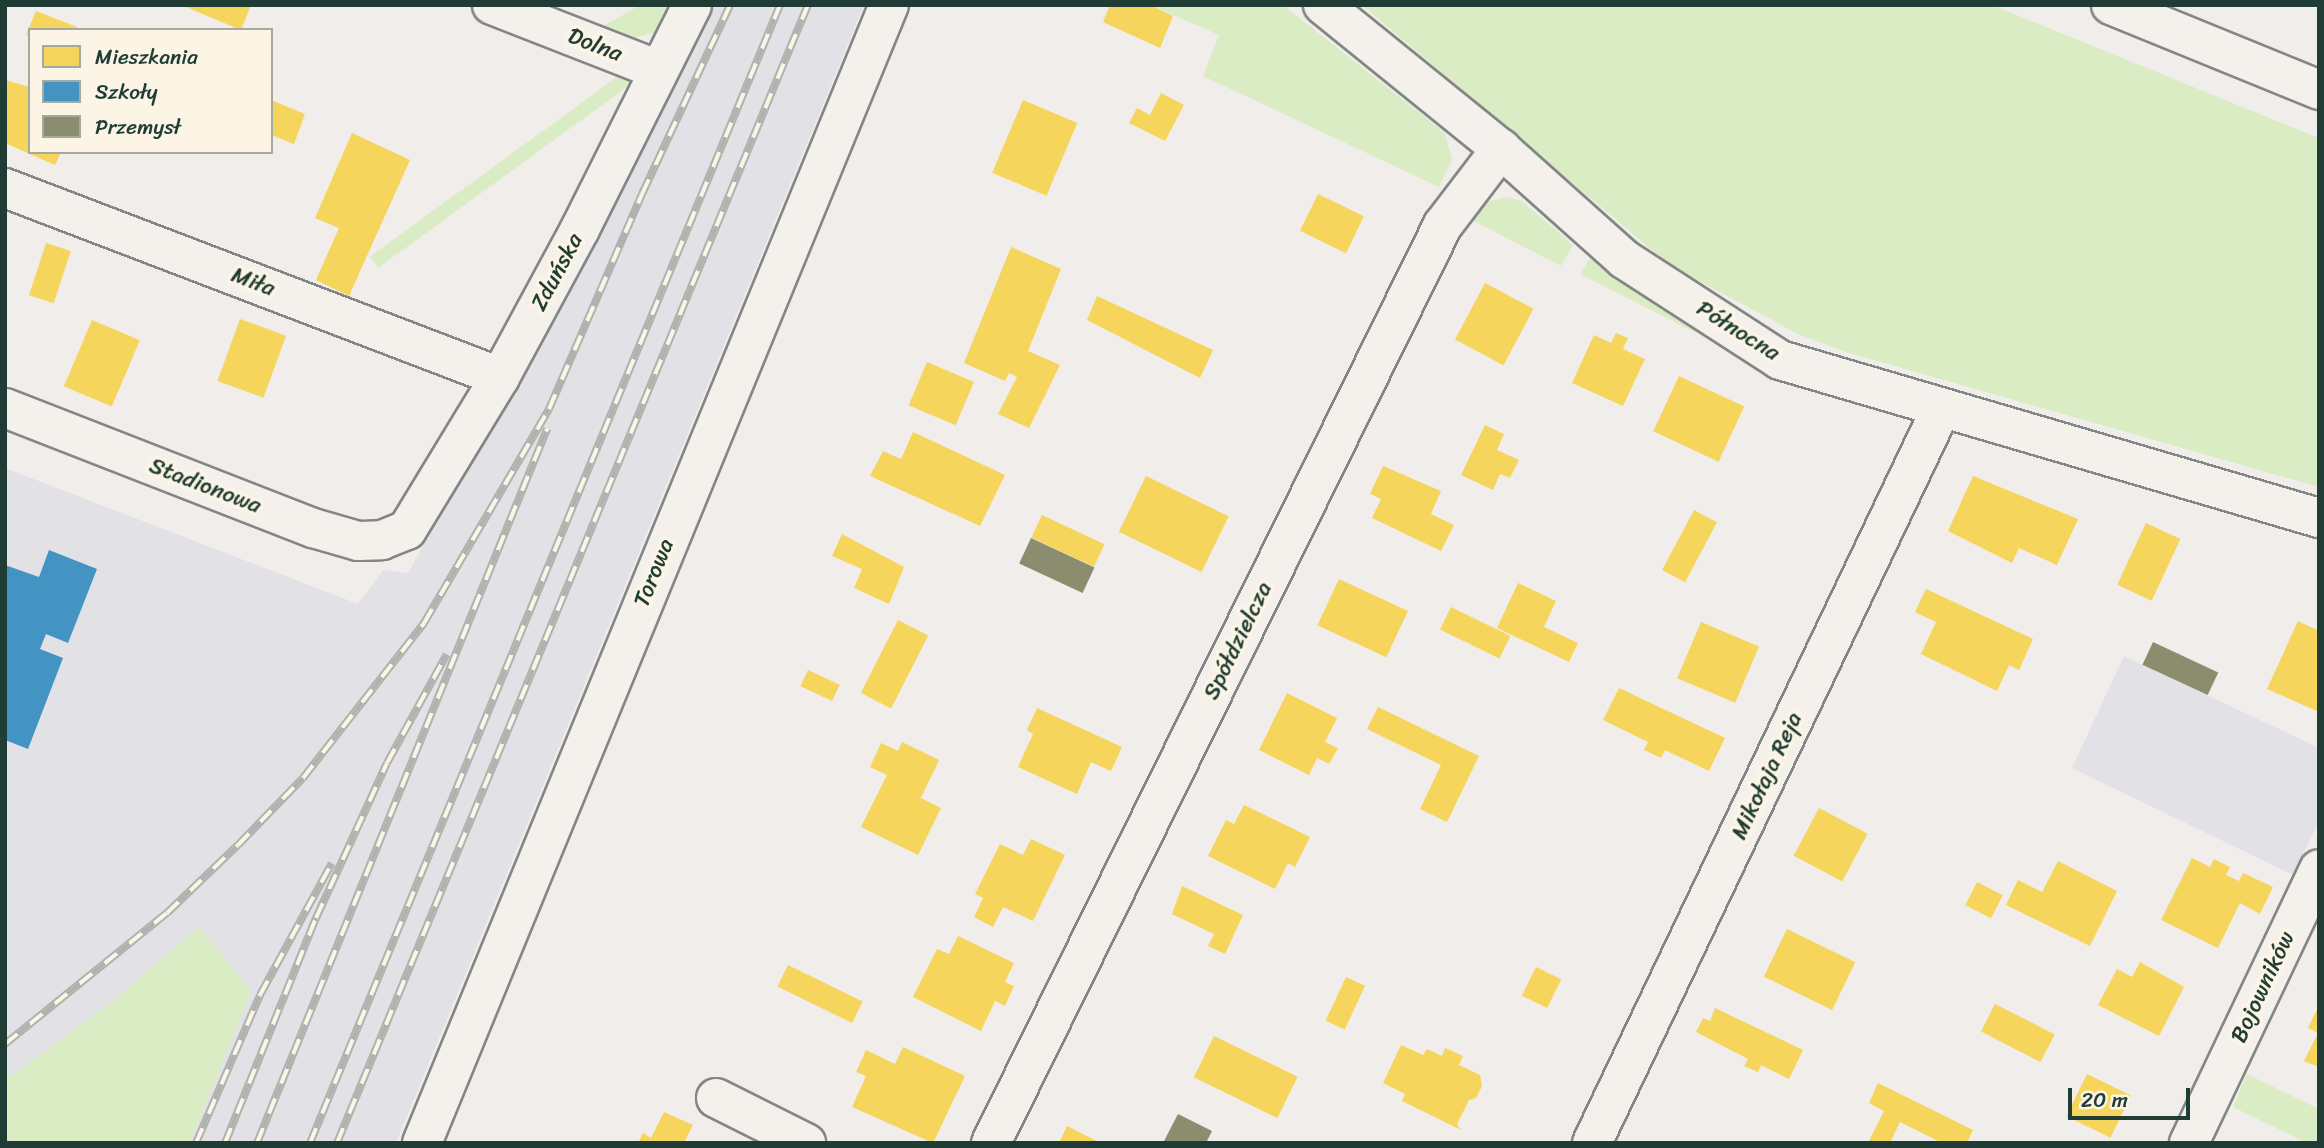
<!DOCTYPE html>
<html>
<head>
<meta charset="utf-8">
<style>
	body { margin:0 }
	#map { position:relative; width:2324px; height:1148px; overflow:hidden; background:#f0edeb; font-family:Sriracha,sans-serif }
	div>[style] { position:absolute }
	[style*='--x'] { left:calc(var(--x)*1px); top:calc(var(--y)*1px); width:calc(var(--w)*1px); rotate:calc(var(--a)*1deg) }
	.built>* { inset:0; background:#e2e1e5 }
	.green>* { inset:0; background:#daecc4; transform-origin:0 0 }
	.homes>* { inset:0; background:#f6d55c; transform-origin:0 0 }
	.schools>* { inset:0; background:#4393c3 }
	.industry>* { inset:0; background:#8c8c6e; transform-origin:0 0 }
	.roads { filter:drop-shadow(2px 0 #838784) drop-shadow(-2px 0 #838784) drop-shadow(0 2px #838784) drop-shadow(0 -2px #838784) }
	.minor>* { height:38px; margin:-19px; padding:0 19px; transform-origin:19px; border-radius:19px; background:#f4f1ec }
	.primary>* { height:38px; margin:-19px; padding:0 19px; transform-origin:19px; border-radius:19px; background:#f4f1ec }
	.rail>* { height:8px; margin-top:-4px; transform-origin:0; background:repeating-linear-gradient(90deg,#fcf5e5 0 16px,#afb2ad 0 32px); box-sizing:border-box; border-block:2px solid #afb2ad }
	span { translate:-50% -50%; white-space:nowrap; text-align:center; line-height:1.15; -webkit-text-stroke:7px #fcf5e5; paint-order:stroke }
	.street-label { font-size:23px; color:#1f3d34 }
	.frame { position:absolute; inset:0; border:7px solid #1f3d34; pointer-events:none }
	.legend { position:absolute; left:28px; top:28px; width:245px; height:126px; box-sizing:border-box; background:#fcf5e5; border:2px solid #a4ab9e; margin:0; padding:9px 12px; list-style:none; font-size:21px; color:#1f3d34 }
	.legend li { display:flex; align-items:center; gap:14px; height:35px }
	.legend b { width:35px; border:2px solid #a4ab9e }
	.scale { position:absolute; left:2068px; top:1088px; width:122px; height:32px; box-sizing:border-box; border:4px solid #1f3d34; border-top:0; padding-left:9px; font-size:21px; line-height:24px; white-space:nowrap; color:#1f3d34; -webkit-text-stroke:5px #fcf5e5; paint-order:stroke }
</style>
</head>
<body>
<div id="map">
	<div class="built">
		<div style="clip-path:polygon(709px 5px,864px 5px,396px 1143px,190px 1143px,251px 991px,199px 927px,112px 1002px,5px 1081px,5px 468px,358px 604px,383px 570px,408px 573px,571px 284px)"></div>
		<div style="clip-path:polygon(2124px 656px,2319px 748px,2319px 821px,2293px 875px,2072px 768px)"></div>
	</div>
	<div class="green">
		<div style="clip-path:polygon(640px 5px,678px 5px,659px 32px,626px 40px,597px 30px)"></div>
		<div style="clip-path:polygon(1150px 5px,1283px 5px,1445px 133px,1452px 160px,1439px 187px,1203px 76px,1219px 35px)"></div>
		<div style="clip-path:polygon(1362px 5px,1992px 5px,2319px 138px,2319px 487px,1846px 352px,1798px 334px,1671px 266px)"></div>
		<div style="left:628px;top:69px;width:14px;height:319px;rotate:54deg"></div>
		<div style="clip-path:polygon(1507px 197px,1522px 201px,1573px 245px,1561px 266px,1468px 218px,1485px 202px)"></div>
		<div style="clip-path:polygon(1590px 258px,1702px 336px,1580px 274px)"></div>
		<div style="clip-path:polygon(199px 927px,251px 991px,190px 1143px,5px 1143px,5px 1081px,112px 1002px)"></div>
		<div style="clip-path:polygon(2247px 1074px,2319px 1109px,2319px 1143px,2307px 1143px,2233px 1107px)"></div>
	</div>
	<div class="homes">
		<div style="clip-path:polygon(181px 5px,251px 5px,241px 30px)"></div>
		<div style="clip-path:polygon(1110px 5px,1150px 5px,1173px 16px,1160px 48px,1103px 22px)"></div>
		<div style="clip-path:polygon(36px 11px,72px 25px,83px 30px,30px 30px,30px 37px,26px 35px)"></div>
		<div style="clip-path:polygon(5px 80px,30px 87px,30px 152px,61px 152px,55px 165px,5px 143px)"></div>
		<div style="clip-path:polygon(1161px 93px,1184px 105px,1165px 141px,1129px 123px,1137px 108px,1150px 115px)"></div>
		<div style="clip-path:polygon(271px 100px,305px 114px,294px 144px,271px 135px)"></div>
		<div style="left:1023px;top:100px;width:59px;height:79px;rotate:23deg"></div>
		<div style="clip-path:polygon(352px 133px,410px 160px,349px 296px,316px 280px,339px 228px,315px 218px)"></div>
		<div style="left:1318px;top:194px;width:51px;height:41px;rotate:26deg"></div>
		<div style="left:46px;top:243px;width:26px;height:55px;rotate:18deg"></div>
		<div style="clip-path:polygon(1011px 247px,1061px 269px,1028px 351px,1060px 365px,1029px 428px,998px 414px,1017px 377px,1009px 373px,1005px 381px,964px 363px)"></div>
		<div style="left:1485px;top:283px;width:55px;height:64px;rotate:28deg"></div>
		<div style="clip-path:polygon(1097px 296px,1213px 350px,1200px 378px,1087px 320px)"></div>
		<div style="left:240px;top:319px;width:49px;height:66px;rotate:20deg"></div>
		<div style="left:92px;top:320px;width:52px;height:72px;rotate:23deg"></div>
		<div style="clip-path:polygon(1616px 333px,1628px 338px,1623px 349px,1645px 359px,1623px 406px,1572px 383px,1594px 335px,1611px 343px)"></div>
		<div style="left:927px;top:362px;width:51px;height:47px;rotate:23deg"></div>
		<div style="left:1679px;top:376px;width:72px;height:61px;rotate:25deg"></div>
		<div style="clip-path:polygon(1485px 425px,1504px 434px,1497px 450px,1519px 460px,1510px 478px,1500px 474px,1493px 490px,1461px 475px)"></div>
		<div style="clip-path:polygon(913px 432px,1005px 475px,980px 526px,870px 476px,883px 451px,901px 459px)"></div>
		<div style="clip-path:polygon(1383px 466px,1441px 491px,1431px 514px,1454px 525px,1441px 551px,1372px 518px,1381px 499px,1370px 494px)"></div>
		<div style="left:1146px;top:476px;width:92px;height:62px;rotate:26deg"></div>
		<div style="clip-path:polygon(1973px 476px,2078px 519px,2057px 565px,2019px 548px,2012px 563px,1948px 531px)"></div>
		<div style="left:1694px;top:510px;width:26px;height:68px;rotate:28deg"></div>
		<div style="left:1042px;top:515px;width:69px;height:25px;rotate:25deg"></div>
		<div style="left:2146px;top:523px;width:38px;height:68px;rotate:25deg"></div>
		<div style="clip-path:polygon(842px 534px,904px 567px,889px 604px,854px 588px,862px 569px,832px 556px)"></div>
		<div style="left:1339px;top:579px;width:76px;height:51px;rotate:25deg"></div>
		<div style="clip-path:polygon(1518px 583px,1556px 601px,1544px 627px,1578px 643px,1569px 662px,1497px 628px)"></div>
		<div style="clip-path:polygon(1926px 589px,2033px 639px,2019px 670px,2009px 665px,1997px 691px,1921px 654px,1936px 622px,1915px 612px)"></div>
		<div style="left:1451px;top:607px;width:66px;height:25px;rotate:26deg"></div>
		<div style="left:898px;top:620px;width:34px;height:82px;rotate:27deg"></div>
		<div style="clip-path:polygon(2298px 621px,2319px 631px,2319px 712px,2267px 689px)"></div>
		<div style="left:1701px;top:622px;width:63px;height:61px;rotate:23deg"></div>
		<div style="left:808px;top:670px;width:35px;height:18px;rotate:25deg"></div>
		<div style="clip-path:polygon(1619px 688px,1725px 738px,1709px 771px,1665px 750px,1661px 758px,1644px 750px,1648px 742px,1603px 720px)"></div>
		<div style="clip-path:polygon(1287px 693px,1337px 718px,1325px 742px,1338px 748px,1329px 764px,1317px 758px,1309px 775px,1259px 750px)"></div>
		<div style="clip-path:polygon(1378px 707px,1479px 756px,1447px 822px,1420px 809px,1441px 765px,1367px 729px)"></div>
		<div style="clip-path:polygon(1037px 708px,1122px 747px,1111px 771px,1091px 762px,1077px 794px,1018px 767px,1033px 734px,1027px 730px)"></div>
		<div style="clip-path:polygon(902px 742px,939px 760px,921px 798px,941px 808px,918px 855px,861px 827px,887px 775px,870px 767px,881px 743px,898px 751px)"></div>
		<div style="clip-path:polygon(1244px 805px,1310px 837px,1295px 867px,1288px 863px,1275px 889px,1208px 856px,1226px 820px,1234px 824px)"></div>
		<div style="left:1819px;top:808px;width:55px;height:54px;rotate:28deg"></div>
		<div style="clip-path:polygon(1031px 839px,1065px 855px,1033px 921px,1003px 907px,993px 927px,974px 917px,983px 898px,975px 894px,1000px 844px,1023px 855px)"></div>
		<div style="clip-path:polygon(2192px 858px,2210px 867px,2214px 859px,2230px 867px,2226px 875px,2239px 881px,2243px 873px,2273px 887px,2260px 914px,2240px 903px,2218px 948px,2161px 920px)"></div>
		<div style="clip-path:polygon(2058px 861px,2117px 891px,2090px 946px,2006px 905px,2018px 880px,2042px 892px)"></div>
		<div style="left:1977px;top:882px;width:29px;height:26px;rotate:27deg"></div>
		<div style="clip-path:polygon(1182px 886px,1243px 915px,1225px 954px,1208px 946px,1214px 934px,1172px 914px)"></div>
		<div style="left:1787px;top:929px;width:76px;height:53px;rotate:26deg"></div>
		<div style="clip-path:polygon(958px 936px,1014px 963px,1005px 982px,1014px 986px,1005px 1006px,995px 1001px,981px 1031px,913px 997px,937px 949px,949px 954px)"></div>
		<div style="clip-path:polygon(2140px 962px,2184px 987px,2159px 1036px,2098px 1005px,2117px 969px,2132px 977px)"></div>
		<div style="left:788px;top:965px;width:83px;height:24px;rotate:26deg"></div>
		<div style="left:1536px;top:967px;width:28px;height:32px;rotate:26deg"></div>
		<div style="left:1346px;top:977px;width:21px;height:48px;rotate:25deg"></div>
		<div style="left:1995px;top:1004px;width:67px;height:31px;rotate:27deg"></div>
		<div style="clip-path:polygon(2319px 1005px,2319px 1067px,2304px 1061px,2318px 1033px,2308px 1028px)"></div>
		<div style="clip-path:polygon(1715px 1008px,1803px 1050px,1789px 1079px,1761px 1065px,1758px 1072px,1744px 1066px,1748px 1059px,1696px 1032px,1703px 1018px,1710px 1021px)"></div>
		<div style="left:1214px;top:1036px;width:93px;height:46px;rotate:26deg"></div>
		<div style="clip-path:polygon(1401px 1045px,1423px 1055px,1427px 1049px,1442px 1056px,1445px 1048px,1463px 1056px,1459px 1065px,1480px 1075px,1482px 1086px,1476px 1098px,1469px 1100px,1457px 1124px,1461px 1130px,1402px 1101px,1405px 1094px,1383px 1083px)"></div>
		<div style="clip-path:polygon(903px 1047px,965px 1076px,933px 1143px,852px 1107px,866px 1076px,856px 1072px,866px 1050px,895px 1064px)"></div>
		<div style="left:2087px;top:1074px;width:49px;height:47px;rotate:26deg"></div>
		<div style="clip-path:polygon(1878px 1083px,1973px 1130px,1967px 1143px,1942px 1143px,1900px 1122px,1890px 1143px,1869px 1141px,1884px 1111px,1869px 1103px)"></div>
		<div style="clip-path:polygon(664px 1112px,693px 1125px,684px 1143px,638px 1143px,643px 1133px,651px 1138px)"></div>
		<div style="clip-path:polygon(1067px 1126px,1101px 1143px,1059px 1143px)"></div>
	</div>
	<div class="schools">
		<div style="clip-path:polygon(49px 550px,97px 569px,68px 643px,46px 634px,40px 649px,63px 658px,28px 749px,5px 740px,5px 565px,39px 577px)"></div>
	</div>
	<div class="industry">
		<div style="left:1031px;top:538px;width:70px;height:28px;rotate:25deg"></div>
		<div style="left:2153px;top:642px;width:72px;height:25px;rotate:25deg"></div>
		<div style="clip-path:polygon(1178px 1114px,1212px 1131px,1206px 1143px,1163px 1143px)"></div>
	</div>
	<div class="roads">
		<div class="minor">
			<div style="--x:492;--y:5;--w:179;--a:21.3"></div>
			<div style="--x:1323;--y:5;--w:229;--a:39"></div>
			<div style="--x:1501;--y:149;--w:165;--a:41.8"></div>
			<div style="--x:1624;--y:259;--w:186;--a:32.9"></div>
			<div style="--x:1780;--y:360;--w:562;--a:16.34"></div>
			<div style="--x:5;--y:188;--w:530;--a:20.9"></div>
			<div style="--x:5;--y:408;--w:331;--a:21.3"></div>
			<div style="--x:313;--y:528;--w:47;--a:16.1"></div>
			<div style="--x:358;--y:541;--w:24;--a:-2"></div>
			<div style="--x:382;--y:540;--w:27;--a:-22"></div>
			<div style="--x:407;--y:530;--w:179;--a:-58.7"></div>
			<div style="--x:500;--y:377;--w:168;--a:-61.6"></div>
			<div style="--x:580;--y:229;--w:250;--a:-63.4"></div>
			<div style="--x:716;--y:1098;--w:101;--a:26.6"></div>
			<div style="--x:422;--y:1143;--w:1230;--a:-67.69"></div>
			<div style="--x:991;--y:1143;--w:1023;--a:-63.79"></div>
			<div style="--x:1443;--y:225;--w:96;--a:-52.7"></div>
			<div style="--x:1592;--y:1143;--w:813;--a:-64.57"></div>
			<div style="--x:2189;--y:1143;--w:303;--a:-64.6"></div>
		</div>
		<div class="primary">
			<div style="--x:2111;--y:5;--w:225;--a:22.2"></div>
		</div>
	</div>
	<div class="rail">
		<div style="--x:5;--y:1044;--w:208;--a:-39"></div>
		<div style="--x:167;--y:913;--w:98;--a:-43.8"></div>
		<div style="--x:238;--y:845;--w:93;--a:-45.9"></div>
		<div style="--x:303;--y:778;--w:197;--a:-52"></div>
		<div style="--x:424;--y:623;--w:248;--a:-59.7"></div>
		<div style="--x:549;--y:409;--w:234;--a:-66.6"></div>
		<div style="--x:642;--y:194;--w:208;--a:-65"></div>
		<div style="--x:196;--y:1143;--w:161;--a:-66.6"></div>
		<div style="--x:260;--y:995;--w:150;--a:-61.4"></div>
		<div style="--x:225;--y:1143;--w:243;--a:-68"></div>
		<div style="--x:316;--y:918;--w:170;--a:-65.4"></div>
		<div style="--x:387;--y:763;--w:124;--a:-61.2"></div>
		<div style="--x:257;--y:1143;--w:771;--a:-67.89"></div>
		<div style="--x:310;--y:1143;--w:1231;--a:-67.56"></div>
		<div style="--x:337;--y:1143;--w:1232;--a:-67.52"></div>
	</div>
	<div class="street-label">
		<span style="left:595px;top:45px;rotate:21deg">Dolna</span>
		<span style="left:557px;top:272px;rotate:-62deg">Zduńska</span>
		<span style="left:253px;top:282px;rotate:21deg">Miła</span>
		<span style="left:1738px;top:331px;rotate:32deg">Północna</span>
		<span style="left:205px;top:486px;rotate:21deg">Stadionowa</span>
		<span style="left:654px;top:573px;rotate:-68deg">Torowa</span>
		<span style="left:1238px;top:641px;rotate:-64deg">Spółdzielcza</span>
		<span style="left:1767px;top:776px;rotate:-65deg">Mikołaja Reja</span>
		<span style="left:2263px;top:987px;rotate:-65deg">Bojowników</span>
	</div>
	<div class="frame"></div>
	<ul class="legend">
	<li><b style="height:19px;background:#f6d55c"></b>Mieszkania</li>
	<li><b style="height:19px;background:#4393c3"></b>Szkoły</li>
	<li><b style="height:19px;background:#8c8c6e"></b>Przemysł</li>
	</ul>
	<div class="scale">20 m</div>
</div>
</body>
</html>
